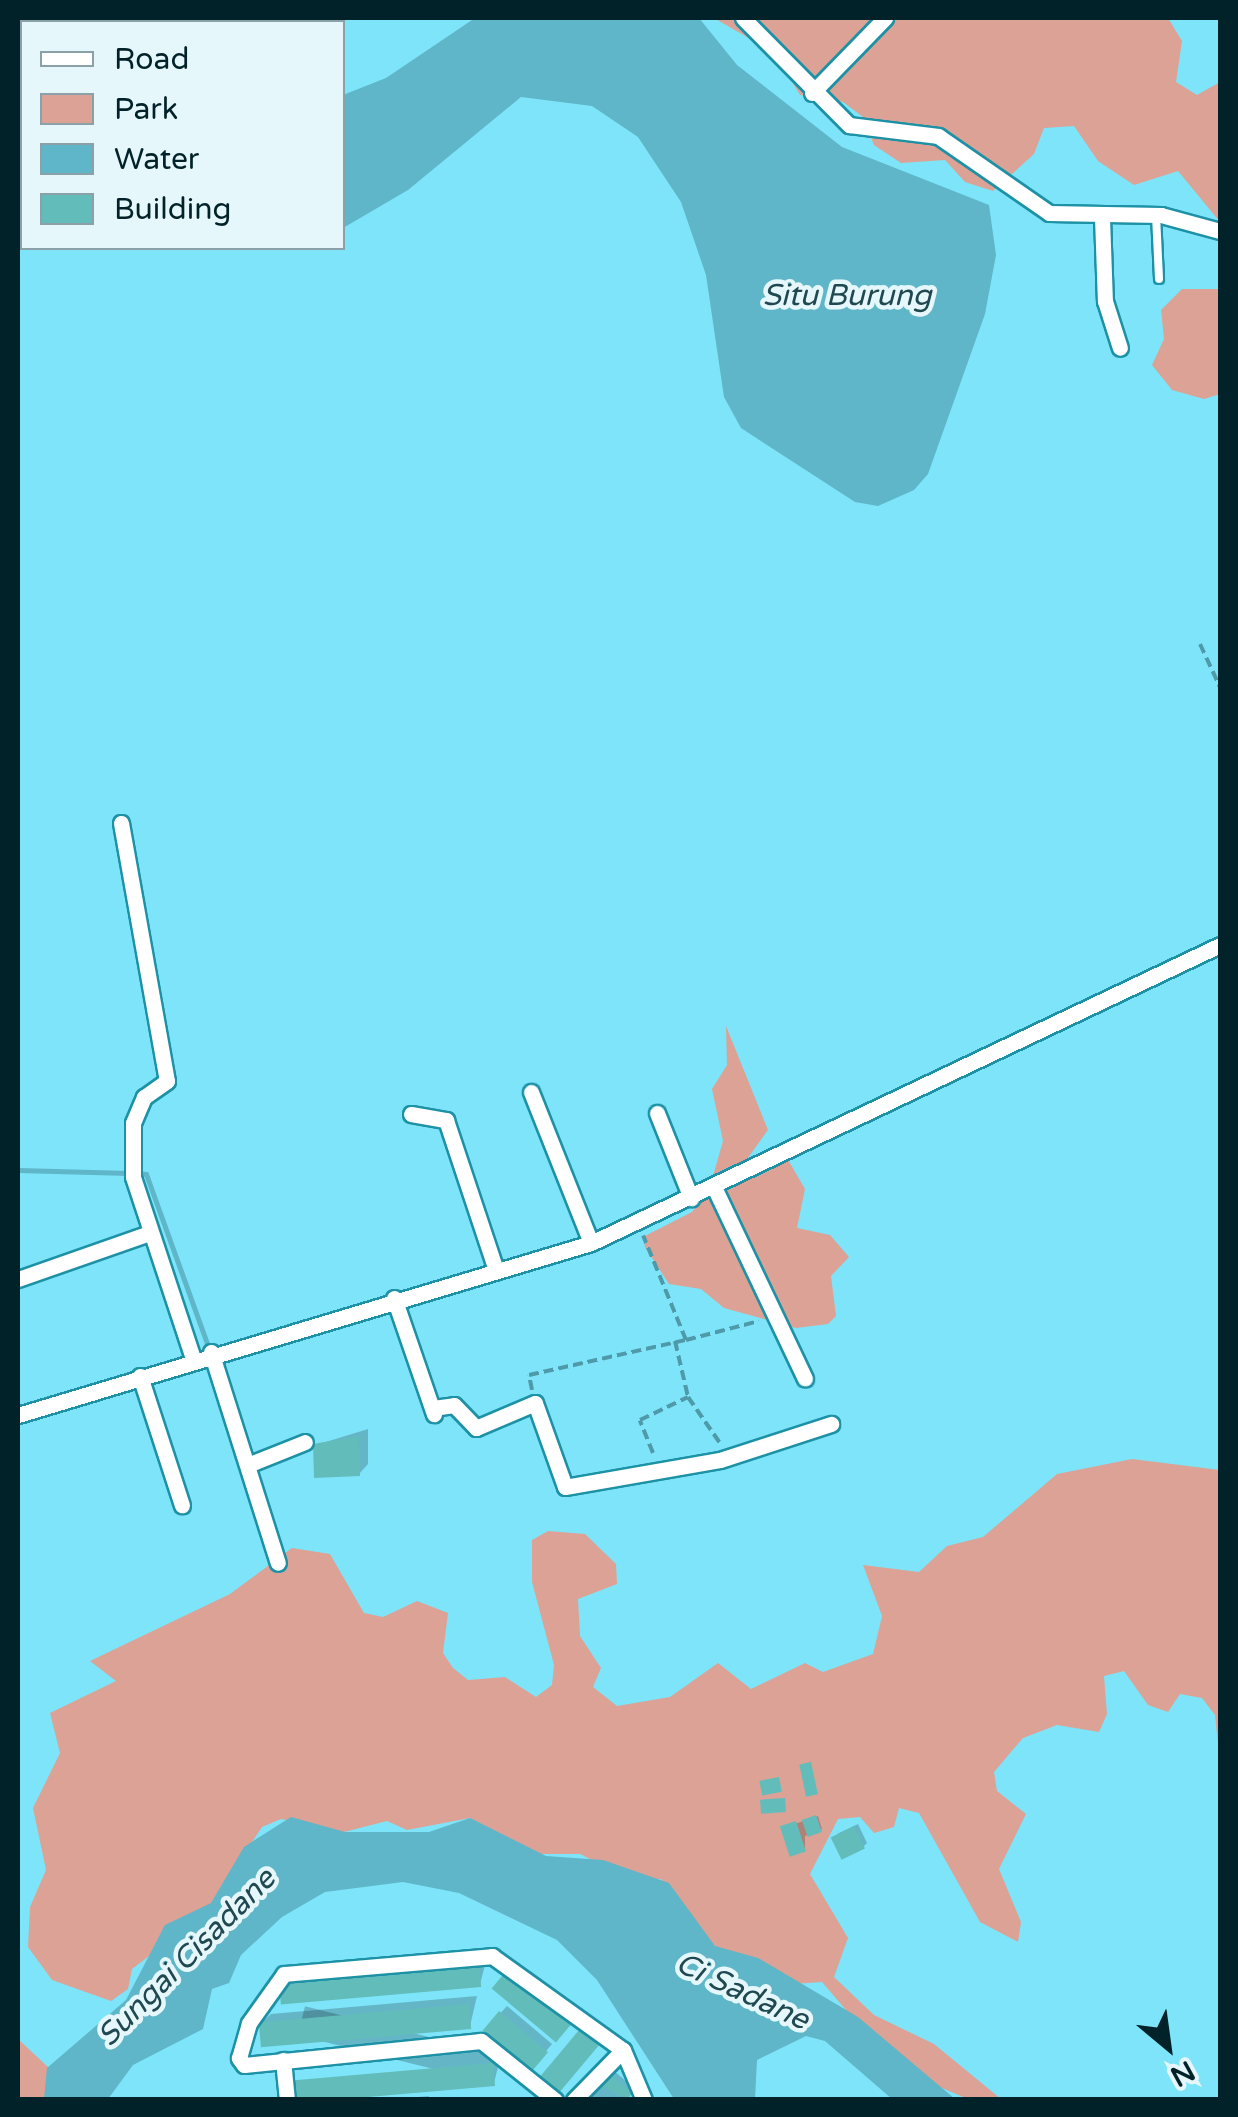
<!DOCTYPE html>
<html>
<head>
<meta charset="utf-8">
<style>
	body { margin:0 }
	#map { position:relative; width:1238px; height:2117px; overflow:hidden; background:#7ee4f9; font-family:"Varela Round",sans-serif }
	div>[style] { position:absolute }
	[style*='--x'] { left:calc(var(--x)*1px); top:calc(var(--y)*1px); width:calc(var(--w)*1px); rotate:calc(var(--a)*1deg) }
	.green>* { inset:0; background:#dba295 }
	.water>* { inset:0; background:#5eb6c8 }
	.shadow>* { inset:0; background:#0003; transform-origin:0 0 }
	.stream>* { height:5px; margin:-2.5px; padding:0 2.5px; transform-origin:2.5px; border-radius:2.5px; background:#5eb6c8 }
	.building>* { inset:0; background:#62bdba; transform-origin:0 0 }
	.path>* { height:4px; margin-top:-2px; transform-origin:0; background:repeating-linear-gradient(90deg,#4e9aa9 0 10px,transparent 0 15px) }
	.roads { filter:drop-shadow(2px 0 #1d91a5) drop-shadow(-2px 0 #1d91a5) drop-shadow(0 2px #1d91a5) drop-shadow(0 -2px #1d91a5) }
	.lane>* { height:8px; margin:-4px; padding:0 4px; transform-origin:4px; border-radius:4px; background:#fff }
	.street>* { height:15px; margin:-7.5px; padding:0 7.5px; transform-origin:7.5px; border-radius:7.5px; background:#fff }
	span { translate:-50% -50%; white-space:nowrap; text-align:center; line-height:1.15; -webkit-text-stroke:9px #e5f7fb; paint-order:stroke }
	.water-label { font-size:30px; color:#204850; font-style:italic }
	.frame { position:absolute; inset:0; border:20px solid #012228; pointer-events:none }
	.legend { position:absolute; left:20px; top:20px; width:325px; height:230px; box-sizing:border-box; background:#e5f7fb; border:2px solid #8aa2a7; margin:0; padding:12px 18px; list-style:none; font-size:30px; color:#012228 }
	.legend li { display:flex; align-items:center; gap:20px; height:50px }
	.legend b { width:50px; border:2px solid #8aa2a7 }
	.north { position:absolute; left:1118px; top:1997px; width:100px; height:100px; -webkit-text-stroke:8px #e5f7fb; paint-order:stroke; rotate:151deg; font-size:28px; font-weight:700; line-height:40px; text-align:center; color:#012228 }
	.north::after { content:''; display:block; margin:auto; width:35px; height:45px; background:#012228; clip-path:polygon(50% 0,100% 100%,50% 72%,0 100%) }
</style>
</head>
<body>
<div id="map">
	<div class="green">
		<div style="clip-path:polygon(714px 18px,1168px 18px,1182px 41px,1176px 82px,1197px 95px,1220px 82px,1220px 222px,1178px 171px,1134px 185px,1098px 161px,1074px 126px,1044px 128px,1034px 154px,993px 191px,965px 182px,945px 160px,901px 163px,874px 145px,863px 117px,843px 102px,800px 95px,776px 54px)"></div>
		<div style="clip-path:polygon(1182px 289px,1220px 289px,1220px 394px,1204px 399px,1172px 390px,1152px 365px,1164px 339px,1161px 310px)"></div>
		<div style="clip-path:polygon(726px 1026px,768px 1130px,737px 1173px,787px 1158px,805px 1189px,797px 1228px,830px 1235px,849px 1257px,831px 1276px,836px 1316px,828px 1324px,796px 1328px,724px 1308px,701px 1289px,669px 1284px,645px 1247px,643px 1237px,692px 1212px,709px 1190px,723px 1141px,712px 1089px,727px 1065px)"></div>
		<div style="clip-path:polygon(1132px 1459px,1220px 1470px,1220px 1763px,1215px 1715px,1202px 1698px,1180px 1694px,1168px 1712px,1148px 1705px,1124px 1671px,1104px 1676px,1107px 1714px,1099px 1732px,1057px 1725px,1023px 1738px,994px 1772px,997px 1791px,1026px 1814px,999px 1869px,1021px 1922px,1018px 1942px,980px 1922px,919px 1813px,899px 1808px,894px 1827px,874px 1833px,860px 1817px,838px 1819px,810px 1874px,848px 1938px,834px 1977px,874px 2015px,934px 2044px,1001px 2099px,968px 2099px,911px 2075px,904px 2057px,875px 2044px,822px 1982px,793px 1984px,715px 1946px,661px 1879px,638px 1883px,580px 1854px,536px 1854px,470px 1818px,407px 1830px,387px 1821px,344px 1832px,281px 1819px,262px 1827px,205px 1913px,132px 1969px,128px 1989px,111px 2001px,52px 1980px,28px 1947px,30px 1907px,46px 1870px,33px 1808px,60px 1753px,50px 1713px,116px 1681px,90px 1661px,230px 1594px,292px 1548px,330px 1554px,364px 1613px,383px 1617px,417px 1601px,448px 1613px,443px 1653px,453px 1668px,468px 1680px,505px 1677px,536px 1697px,552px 1685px,554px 1665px,532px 1582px,532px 1540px,548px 1531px,585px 1534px,616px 1564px,617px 1584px,578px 1599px,580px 1636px,601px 1668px,593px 1687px,617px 1706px,670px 1697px,718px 1663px,751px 1689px,805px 1663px,823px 1672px,873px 1654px,882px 1616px,863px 1565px,919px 1572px,947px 1546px,983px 1537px,1057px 1474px)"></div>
		<div style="clip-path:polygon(18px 2039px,49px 2068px,47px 2099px,18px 2099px)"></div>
	</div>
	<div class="water">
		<div style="clip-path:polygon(475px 18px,699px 18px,737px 65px,842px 147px,989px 205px,996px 255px,985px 314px,928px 474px,914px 490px,878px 506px,855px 502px,741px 428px,724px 397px,706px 275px,681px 202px,638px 137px,592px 106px,521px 97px,408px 190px,343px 228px,343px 95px,386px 78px)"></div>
		<div style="clip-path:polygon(291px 1817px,345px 1832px,429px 1832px,470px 1818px,546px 1856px,603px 1860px,669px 1883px,715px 1946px,758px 1958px,858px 2017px,955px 2099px,892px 2099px,825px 2041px,806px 2036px,757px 2060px,755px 2099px,674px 2099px,597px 1980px,557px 1940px,459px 1893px,403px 1882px,325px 1892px,282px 1917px,241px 1955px,229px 1983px,212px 1989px,203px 2029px,133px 2065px,108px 2099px,44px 2099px,47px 2068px,126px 2000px,165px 1925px,211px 1903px,244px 1847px)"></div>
	</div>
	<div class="shadow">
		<div style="clip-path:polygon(368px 1429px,368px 1464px,359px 1474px,316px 1445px)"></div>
		<div style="clip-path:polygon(818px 1816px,822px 1829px,805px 1836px,805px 1849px,783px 1828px)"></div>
		<div style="clip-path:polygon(858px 1824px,867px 1843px,863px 1847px,837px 1834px)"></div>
		<div style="clip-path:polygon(488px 1954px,480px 1984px,284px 2003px)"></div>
		<div style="clip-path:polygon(477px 1996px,470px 2026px,261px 2023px,271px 2014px)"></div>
		<div style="clip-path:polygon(507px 2006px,552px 2044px,537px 2062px,485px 2030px)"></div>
		<div style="left:501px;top:2055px;width:30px;height:202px;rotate:104deg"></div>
		<div style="clip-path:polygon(613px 2070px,634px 2088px,624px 2100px,586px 2100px)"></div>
		<div style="clip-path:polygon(429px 2096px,429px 2100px,382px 2100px)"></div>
	</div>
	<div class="stream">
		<div style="--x:18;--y:1170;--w:111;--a:1.5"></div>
		<div style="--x:136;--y:1173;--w:10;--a:6"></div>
		<div style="--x:146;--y:1174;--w:186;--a:70.2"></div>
	</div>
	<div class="building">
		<div style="clip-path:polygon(359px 1436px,360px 1476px,314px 1478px,313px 1444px)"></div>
		<div style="left:811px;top:1762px;width:33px;height:12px;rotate:78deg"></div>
		<div style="left:779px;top:1777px;width:15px;height:20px;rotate:79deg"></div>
		<div style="left:785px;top:1798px;width:14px;height:25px;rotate:86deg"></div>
		<div style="left:816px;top:1815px;width:18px;height:15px;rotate:71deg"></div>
		<div style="left:796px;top:1821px;width:32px;height:17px;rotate:72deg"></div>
		<div style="left:854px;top:1826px;width:25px;height:26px;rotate:64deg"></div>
		<div style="left:479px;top:1962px;width:25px;height:201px;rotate:85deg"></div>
		<div style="left:507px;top:1970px;width:84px;height:24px;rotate:40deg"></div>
		<div style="left:469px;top:2004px;width:25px;height:211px;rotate:85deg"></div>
		<div style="left:499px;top:2011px;width:64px;height:26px;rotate:40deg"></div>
		<div style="left:585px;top:2023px;width:25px;height:75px;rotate:40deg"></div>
		<div style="left:493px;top:2063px;width:23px;height:205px;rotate:85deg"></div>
		<div style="clip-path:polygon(607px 2072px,632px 2093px,627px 2100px,597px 2083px)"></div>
	</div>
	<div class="path">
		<div style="--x:1200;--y:644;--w:47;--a:65.1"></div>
		<div style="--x:686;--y:1340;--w:75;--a:-14.6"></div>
		<div style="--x:675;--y:1341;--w:57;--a:76.9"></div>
		<div style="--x:688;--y:1397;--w:56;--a:55.2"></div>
		<div style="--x:532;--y:1390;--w:15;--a:-101"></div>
		<div style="--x:529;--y:1375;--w:161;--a:-12.6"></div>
		<div style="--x:686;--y:1340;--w:113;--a:-112.3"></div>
		<div style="--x:653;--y:1453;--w:35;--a:-112"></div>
		<div style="--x:640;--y:1420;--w:53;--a:-25.6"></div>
	</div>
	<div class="roads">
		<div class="lane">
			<div style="--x:1156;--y:215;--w:64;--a:87.3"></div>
		</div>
		<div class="street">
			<div style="--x:743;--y:18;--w:151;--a:45.3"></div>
			<div style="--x:849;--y:125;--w:90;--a:7"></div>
			<div style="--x:938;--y:136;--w:135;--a:34.7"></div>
			<div style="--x:1049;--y:213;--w:112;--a:1"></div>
			<div style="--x:1161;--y:215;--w:61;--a:15.2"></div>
			<div style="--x:812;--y:93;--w:105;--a:-45.8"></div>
			<div style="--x:1102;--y:217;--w:84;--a:88"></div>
			<div style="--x:1105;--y:301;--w:49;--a:72.3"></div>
			<div style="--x:121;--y:823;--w:262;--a:79.9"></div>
			<div style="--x:167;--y:1081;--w:28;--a:145"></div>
			<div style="--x:144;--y:1097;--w:28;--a:113"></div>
			<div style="--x:133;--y:1123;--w:54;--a:90"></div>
			<div style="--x:133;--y:1177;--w:191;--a:71.7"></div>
			<div style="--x:531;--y:1092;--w:162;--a:68.3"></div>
			<div style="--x:657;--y:1113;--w:92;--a:68.2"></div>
			<div style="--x:411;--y:1114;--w:36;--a:10"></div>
			<div style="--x:446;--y:1120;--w:158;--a:71.6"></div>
			<div style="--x:714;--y:1187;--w:212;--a:64.6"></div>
			<div style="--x:18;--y:1279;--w:139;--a:-19.3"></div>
			<div style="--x:394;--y:1298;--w:123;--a:71"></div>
			<div style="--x:211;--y:1352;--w:221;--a:72.4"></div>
			<div style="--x:140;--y:1376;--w:136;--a:72"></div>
			<div style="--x:433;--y:1408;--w:21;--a:-8"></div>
			<div style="--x:454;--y:1405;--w:32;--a:46"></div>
			<div style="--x:476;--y:1428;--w:64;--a:-23"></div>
			<div style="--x:535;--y:1403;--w:89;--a:70.3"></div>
			<div style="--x:565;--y:1487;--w:157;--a:-9.9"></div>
			<div style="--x:720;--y:1460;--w:117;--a:-18"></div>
			<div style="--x:18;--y:1415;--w:598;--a:-16.71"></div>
			<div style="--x:591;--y:1243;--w:696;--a:-25.35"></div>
			<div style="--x:250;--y:1464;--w:59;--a:-21.8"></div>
			<div style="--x:283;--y:2060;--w:40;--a:84.3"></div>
			<div style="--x:555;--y:2100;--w:95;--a:-141.4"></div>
			<div style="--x:481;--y:2041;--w:238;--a:174.2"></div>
			<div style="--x:244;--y:2065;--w:9;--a:-126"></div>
			<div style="--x:239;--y:2058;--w:36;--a:-74"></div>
			<div style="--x:249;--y:2023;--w:60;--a:-54.5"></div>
			<div style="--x:284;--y:1974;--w:209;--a:-4.9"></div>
			<div style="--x:492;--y:1956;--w:161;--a:35.7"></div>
			<div style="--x:623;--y:2050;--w:54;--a:67.2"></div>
			<div style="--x:574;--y:2100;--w:70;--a:-45.6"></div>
		</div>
	</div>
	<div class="water-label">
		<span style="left:847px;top:296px">Situ Burung</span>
		<span style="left:187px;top:1958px;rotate:-45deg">Sungai Cisadane</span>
		<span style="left:742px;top:1992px;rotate:25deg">Ci Sadane</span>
	</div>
	<div class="frame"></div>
	<ul class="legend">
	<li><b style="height:12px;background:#fff"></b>Road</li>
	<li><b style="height:28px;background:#dba295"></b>Park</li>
	<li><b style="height:28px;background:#5eb6c8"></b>Water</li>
	<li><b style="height:28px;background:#62bdba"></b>Building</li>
	</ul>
	<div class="north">N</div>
</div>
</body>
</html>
